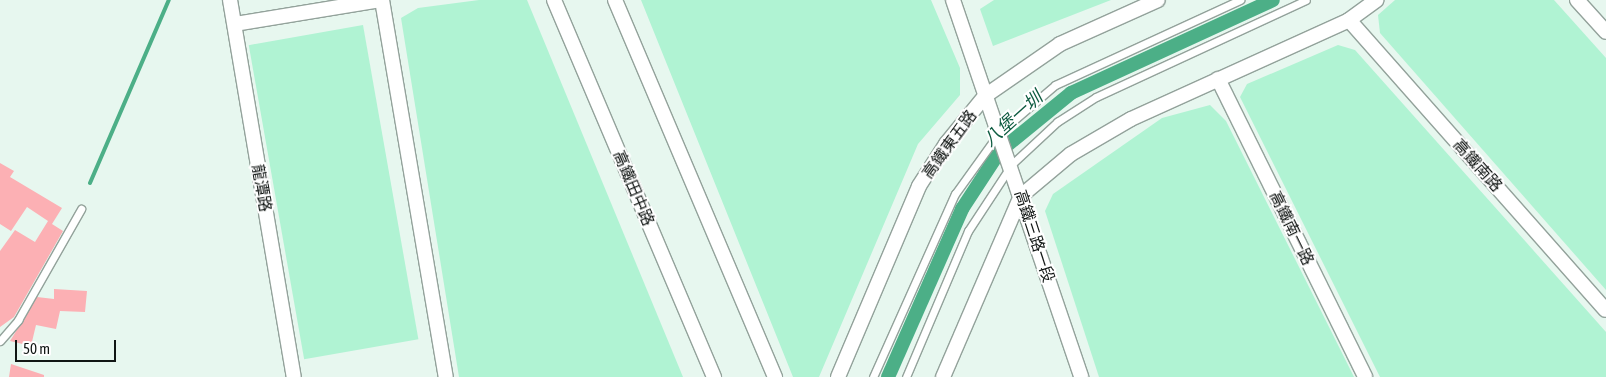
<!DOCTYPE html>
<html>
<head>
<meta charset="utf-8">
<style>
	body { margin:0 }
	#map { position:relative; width:1606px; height:377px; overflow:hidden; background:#e7f7ef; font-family:"Asap Condensed","Noto Sans TC",sans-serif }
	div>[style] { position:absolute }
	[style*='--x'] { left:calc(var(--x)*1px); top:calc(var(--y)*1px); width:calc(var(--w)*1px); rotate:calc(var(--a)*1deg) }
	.green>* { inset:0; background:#b0f3d3; transform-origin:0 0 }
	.stream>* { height:4px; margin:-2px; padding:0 2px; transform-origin:2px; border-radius:2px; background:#4caf87 }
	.canal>* { height:14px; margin:-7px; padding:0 7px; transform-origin:7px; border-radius:7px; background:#4caf87 }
	.building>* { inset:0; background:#fcb0b4 }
	.roads { filter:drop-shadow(1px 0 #93a29b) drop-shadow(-1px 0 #93a29b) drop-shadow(0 1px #93a29b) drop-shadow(0 -1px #93a29b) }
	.service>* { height:7px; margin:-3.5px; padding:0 3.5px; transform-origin:3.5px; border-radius:3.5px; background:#fff }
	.minor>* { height:14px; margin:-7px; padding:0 7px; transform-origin:7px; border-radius:7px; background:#fff }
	span { translate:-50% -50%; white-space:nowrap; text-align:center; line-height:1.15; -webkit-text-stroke:4px #fff; paint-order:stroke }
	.street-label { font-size:16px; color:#111614 }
	.water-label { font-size:18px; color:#0e5c41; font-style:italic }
	.scale { position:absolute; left:15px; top:340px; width:101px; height:22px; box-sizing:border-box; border:2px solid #111614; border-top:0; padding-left:6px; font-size:15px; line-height:18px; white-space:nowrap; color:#111614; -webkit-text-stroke:4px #fff; paint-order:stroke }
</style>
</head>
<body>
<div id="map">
	<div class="green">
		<div style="clip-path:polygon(479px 0,527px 0,683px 377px,459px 377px,401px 18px,418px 8px)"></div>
		<div style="clip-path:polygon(641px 0,931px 0,960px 68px,960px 95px,918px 144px,819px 377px,793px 377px)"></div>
		<div style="clip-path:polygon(994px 0,1111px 0,993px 46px,980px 9px)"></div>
		<div style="clip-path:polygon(1395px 0,1554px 0,1606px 58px,1606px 290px,1380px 33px,1378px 15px)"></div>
		<div style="left:363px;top:25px;width:319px;height:116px;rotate:80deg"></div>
		<div style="clip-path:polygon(1338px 45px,1355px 50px,1606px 332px,1606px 377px,1380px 377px,1240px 97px,1247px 84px)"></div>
		<div style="clip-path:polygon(1210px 105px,1226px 121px,1354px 377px,1099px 377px,1045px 211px,1053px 194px,1162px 118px)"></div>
	</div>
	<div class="stream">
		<div style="--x:90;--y:183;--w:199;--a:-66.7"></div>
	</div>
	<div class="canal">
		<div style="--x:888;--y:377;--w:184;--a:-66.2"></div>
		<div style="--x:962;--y:209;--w:69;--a:-56.8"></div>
		<div style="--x:1000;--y:151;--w:92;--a:-39.2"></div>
		<div style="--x:1071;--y:93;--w:222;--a:-24.7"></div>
	</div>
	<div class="building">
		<div style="clip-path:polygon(0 163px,14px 171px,10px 177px,62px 208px,52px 224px,63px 231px,14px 317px,0 327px,0 251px,15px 230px,35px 242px,48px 221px,27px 207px,11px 231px,0 224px)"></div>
		<div style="clip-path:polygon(54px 289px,87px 291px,85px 312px,60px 311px,56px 329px,36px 325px,31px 346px,10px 341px,37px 297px,54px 299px)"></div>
		<div style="clip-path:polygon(11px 364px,44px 375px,44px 377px,9px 377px)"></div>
	</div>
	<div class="roads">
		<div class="service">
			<div style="--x:0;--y:341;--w:28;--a:-49"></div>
			<div style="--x:18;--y:320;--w:128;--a:-60.4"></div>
			<div style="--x:873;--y:377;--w:201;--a:-65.9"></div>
			<div style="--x:955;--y:194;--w:75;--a:-54.2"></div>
			<div style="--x:999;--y:133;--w:74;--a:-40.6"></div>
			<div style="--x:1055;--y:85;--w:204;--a:-24.7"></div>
			<div style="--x:906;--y:377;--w:159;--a:-67"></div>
			<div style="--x:968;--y:231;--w:80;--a:-56.7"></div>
			<div style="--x:1012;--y:164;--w:62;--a:-43"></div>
			<div style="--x:1057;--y:122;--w:46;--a:-32.7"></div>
			<div style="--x:1096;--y:97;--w:231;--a:-24.8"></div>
		</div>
		<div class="minor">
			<div style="--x:230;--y:0;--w:382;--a:80.4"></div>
			<div style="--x:382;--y:0;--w:382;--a:80.4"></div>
			<div style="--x:554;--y:0;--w:410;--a:67"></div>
			<div style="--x:615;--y:0;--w:410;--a:67"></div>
			<div style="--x:953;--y:0;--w:398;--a:71.2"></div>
			<div style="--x:1577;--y:0;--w:43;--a:47.8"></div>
			<div style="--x:1349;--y:20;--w:387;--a:48.5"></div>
			<div style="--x:235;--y:24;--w:148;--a:-9.3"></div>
			<div style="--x:1218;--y:79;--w:332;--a:63.7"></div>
			<div style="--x:838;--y:377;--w:207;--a:-67"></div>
			<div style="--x:919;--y:186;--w:50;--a:-57.3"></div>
			<div style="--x:946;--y:144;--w:62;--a:-50.9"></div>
			<div style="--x:985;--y:96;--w:91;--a:-34.7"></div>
			<div style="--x:1060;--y:44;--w:107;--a:-24.2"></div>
			<div style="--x:943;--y:377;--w:197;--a:-66.7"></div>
			<div style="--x:1021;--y:196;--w:65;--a:-40"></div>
			<div style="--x:1071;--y:154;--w:69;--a:-30.3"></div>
			<div style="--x:1131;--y:119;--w:239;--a:-24.4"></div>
			<div style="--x:1349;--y:20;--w:34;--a:-36"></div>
		</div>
	</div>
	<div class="street-label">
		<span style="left:949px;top:144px;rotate:-54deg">高鐵東五路</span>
		<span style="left:1478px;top:165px;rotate:48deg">高鐵南路</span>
		<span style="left:262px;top:188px;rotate:80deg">龍潭路</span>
		<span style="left:634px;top:188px;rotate:67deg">高鐵田中路</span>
		<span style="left:1292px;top:228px;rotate:64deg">高鐵南一路</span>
		<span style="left:1035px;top:236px;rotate:72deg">高鐵三路一段</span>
	</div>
	<div class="water-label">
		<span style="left:1013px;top:119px;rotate:-42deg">八堡一圳</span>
	</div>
	<div class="scale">50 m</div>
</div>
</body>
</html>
